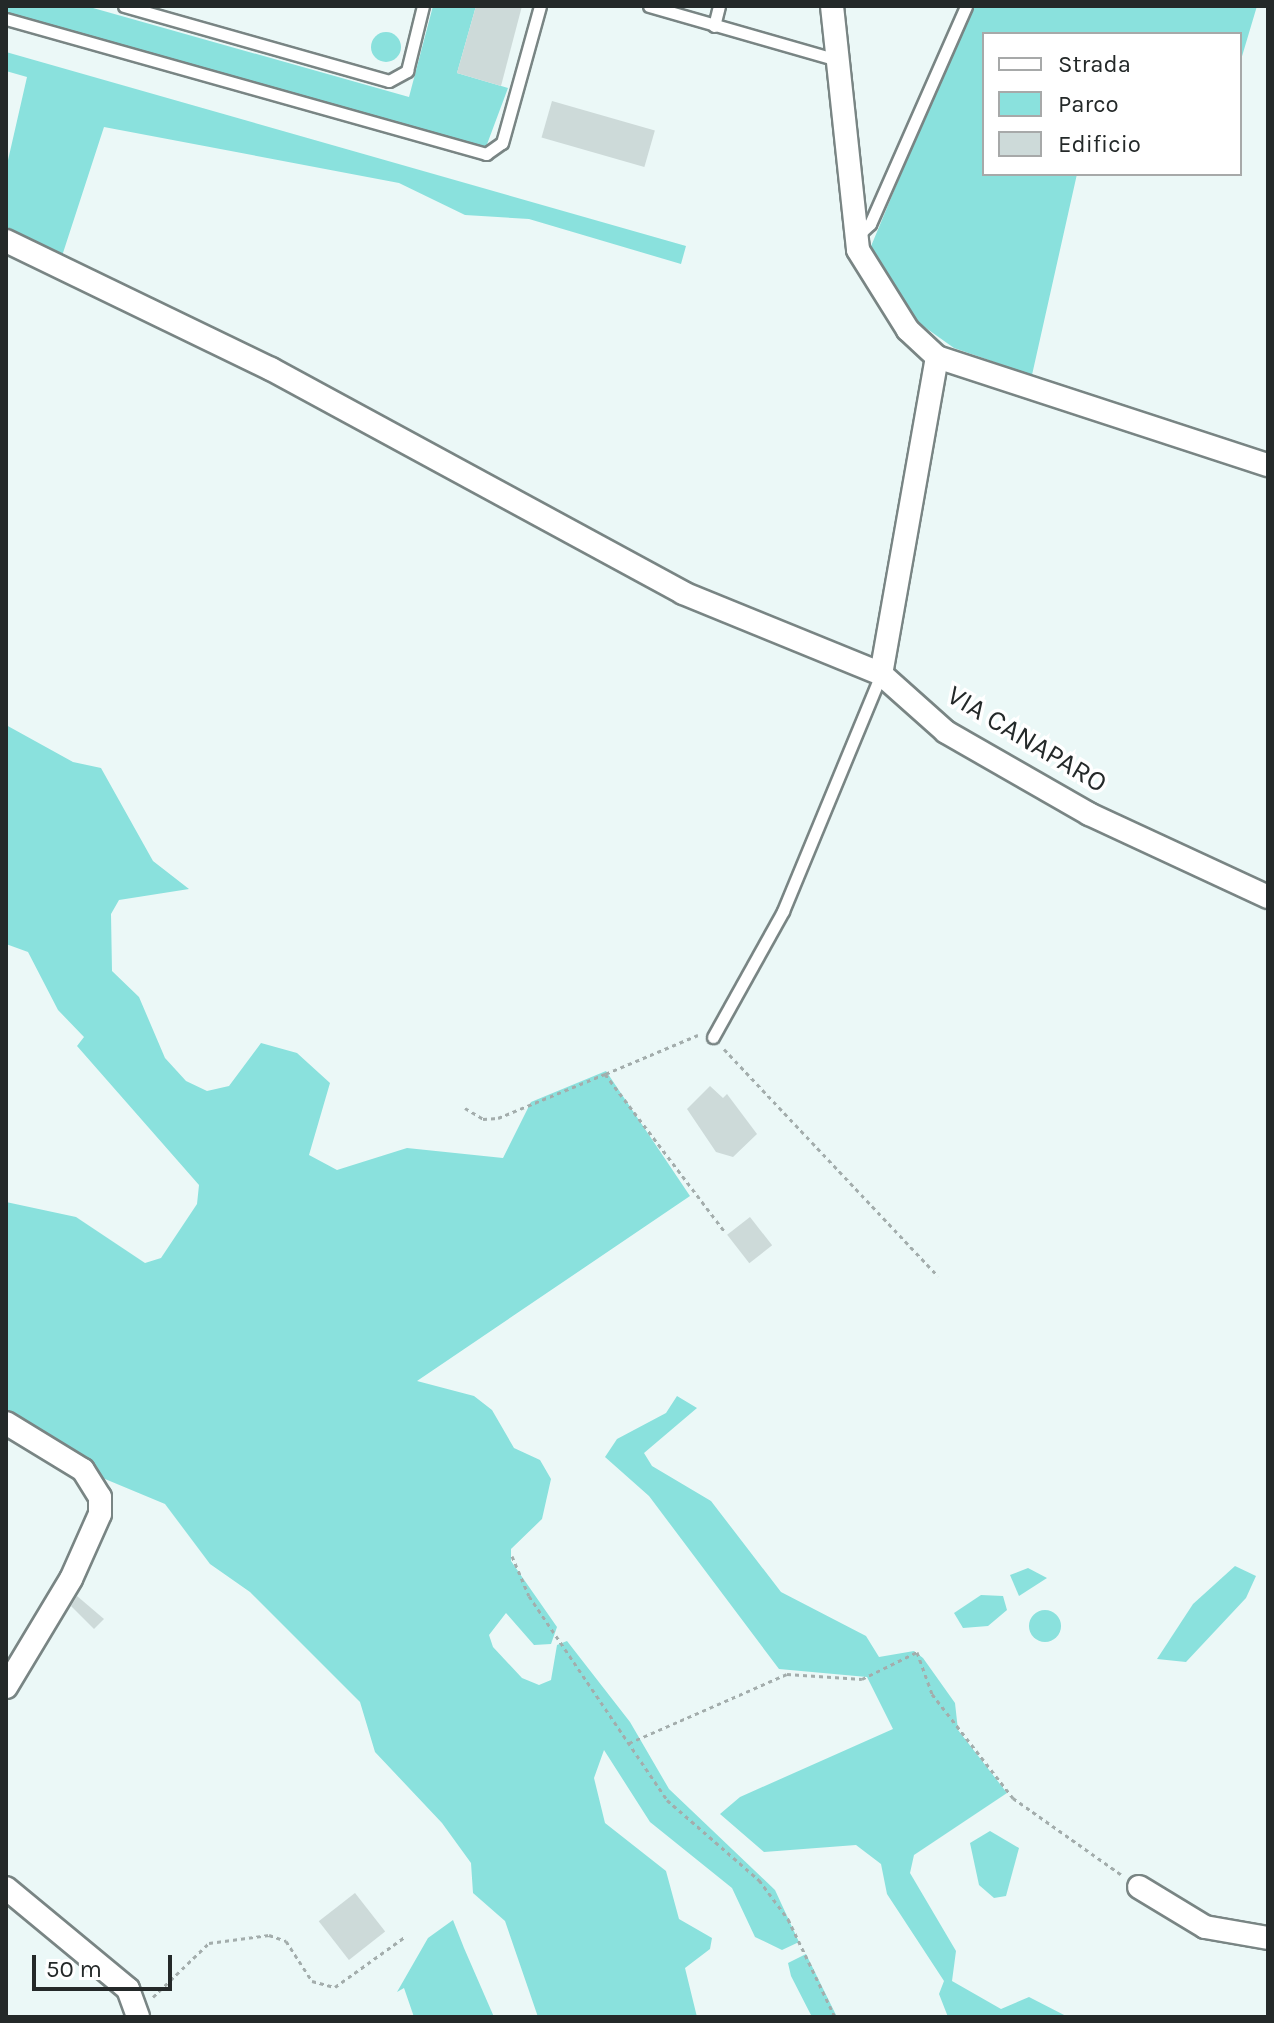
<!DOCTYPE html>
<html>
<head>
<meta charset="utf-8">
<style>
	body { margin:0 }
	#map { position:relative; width:1274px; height:2023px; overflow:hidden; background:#ebf8f7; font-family:Karla,sans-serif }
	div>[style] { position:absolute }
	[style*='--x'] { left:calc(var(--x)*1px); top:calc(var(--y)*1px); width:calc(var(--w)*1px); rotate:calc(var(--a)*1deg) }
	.green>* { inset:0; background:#8ae1dd }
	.round { border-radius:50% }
	.building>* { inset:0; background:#cddad9; transform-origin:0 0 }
	.path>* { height:3px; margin-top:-1.5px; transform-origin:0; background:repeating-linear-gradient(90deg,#a3adac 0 4px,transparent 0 8px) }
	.roads { filter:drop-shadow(2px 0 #798584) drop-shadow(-2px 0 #798584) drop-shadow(0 2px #798584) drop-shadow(0 -2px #798584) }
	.service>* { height:11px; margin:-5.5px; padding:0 5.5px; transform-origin:5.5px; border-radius:5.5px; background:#fff }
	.minor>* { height:22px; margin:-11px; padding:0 11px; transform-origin:11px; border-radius:11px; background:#fff }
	span { translate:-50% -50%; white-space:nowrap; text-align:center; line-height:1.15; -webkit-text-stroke:7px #fff; paint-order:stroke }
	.street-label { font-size:28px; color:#242929 }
	.frame { position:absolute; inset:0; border:8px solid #242929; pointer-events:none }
	.legend { position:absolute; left:982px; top:32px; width:260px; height:144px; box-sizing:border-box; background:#fff; border:2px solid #a7a9a9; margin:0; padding:10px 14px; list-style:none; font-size:24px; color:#242929 }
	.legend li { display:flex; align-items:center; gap:16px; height:40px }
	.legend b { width:40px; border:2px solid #a7a9a9 }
	.scale { position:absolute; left:32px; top:1955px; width:140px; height:36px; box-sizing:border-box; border:4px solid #242929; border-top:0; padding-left:10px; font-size:24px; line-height:28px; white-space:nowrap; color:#242929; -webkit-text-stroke:6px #fff; paint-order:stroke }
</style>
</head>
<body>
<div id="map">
	<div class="green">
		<div style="clip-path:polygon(6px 6px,86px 6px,409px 97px,433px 6px,476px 6px,457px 73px,508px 88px,486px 147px,6px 13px)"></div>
		<div style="clip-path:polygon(971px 6px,1257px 6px,1240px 63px,1240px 34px,984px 34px,984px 174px,1077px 174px,1032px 375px,954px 348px,916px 321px,869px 251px)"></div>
		<div class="round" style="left:371px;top:32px;width:30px;height:30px"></div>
		<div style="clip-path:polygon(6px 52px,686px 246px,681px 264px,529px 219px,465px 215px,399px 183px,104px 127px,62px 256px,6px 231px,6px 169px,27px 77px,6px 71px)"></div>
		<div style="clip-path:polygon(6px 725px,73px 762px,101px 768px,153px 861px,189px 889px,119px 900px,111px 914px,112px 971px,139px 997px,165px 1058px,186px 1081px,207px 1091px,229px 1086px,261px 1043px,297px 1053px,330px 1083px,309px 1155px,337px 1170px,407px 1148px,503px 1158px,531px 1102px,606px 1071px,690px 1196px,417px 1381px,474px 1396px,492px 1410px,514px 1448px,540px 1460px,551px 1479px,542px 1519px,511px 1549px,511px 1561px,557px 1627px,551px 1644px,534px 1645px,506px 1613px,489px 1635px,493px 1647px,522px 1678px,539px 1685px,551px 1680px,557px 1645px,567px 1641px,630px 1722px,669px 1789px,775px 1890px,799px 1942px,782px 1950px,755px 1937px,732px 1888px,650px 1822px,604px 1750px,594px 1778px,605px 1823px,666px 1871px,679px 1919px,712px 1938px,710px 1949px,685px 1968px,697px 2017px,538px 2017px,505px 1921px,473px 1893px,471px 1863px,442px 1823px,375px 1752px,360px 1702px,250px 1592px,210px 1564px,165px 1504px,93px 1474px,6px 1419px,6px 1202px,76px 1217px,145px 1263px,161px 1258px,197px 1204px,199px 1185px,77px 1046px,84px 1037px,58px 1010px,28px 952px,6px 944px)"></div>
		<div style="clip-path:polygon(677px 1396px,697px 1408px,644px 1453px,652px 1466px,711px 1501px,781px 1592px,866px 1636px,879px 1657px,914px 1651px,923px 1658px,955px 1703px,958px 1730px,1007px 1793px,914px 1855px,910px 1873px,956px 1951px,952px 1981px,1001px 2009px,1029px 1997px,1068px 2017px,948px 2017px,939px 1994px,944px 1981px,887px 1894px,881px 1864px,856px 1845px,764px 1852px,720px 1814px,740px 1797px,893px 1729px,867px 1677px,779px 1669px,649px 1496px,605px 1457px,617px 1439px,666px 1413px)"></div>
		<div style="clip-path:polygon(1235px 1566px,1256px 1576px,1246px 1598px,1186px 1662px,1157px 1659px,1193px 1604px)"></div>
		<div style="clip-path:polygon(1028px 1568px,1047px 1578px,1019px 1596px,1010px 1575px)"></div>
		<div style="clip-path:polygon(981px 1595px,1003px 1596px,1007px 1610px,988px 1626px,963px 1628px,954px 1613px)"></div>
		<div class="round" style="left:1029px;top:1610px;width:32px;height:32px"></div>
		<div style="clip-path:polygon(990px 1831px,1019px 1848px,1006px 1896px,994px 1898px,979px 1885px,970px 1843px)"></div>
		<div style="clip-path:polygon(453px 1920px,464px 1948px,494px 2017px,414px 2017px,404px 1988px,397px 1992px,428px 1938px)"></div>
		<div style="clip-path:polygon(806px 1954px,836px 2015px,837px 2017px,812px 2017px,791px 1976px,788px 1963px)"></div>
	</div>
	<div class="building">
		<div style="clip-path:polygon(476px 6px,522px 6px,501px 86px,457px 73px)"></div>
		<div style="left:552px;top:101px;width:107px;height:38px;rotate:16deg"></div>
		<div style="clip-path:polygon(710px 1086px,723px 1098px,727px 1094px,757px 1134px,733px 1157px,716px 1152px,687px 1109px)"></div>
		<div style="left:750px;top:1217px;width:36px;height:29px;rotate:52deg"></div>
		<div style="clip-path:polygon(77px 1596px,104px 1619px,94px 1629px,71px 1606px)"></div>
		<div style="left:355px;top:1893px;width:49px;height:46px;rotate:52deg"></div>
	</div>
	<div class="path">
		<div style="--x:698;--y:1035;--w:101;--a:157.2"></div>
		<div style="--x:605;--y:1074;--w:197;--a:52.8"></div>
		<div style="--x:724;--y:1049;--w:312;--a:46.7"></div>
		<div style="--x:465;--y:1108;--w:21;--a:31"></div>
		<div style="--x:483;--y:1119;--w:15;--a:-4"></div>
		<div style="--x:498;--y:1118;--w:116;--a:-22.4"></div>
		<div style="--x:512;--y:1556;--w:43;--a:67"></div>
		<div style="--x:529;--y:1596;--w:246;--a:55.9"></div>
		<div style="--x:667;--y:1800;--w:122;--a:41"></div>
		<div style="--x:759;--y:1880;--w:49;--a:53.4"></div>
		<div style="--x:788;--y:1919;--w:109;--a:64.4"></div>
		<div style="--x:629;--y:1743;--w:172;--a:-23.6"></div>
		<div style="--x:787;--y:1674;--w:75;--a:3.8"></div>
		<div style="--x:862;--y:1679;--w:61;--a:-26.1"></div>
		<div style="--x:917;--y:1652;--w:45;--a:70.3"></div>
		<div style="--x:932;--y:1694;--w:132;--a:52.1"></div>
		<div style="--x:1013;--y:1798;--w:135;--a:35.3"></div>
		<div style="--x:153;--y:1997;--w:78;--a:-44"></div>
		<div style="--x:209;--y:1943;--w:61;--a:-7.6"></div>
		<div style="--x:269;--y:1935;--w:18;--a:19"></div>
		<div style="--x:286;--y:1941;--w:48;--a:57"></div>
		<div style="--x:312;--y:1981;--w:24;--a:15"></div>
		<div style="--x:335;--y:1987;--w:87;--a:-35.7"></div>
	</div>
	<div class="roads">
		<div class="service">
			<div style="--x:124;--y:6;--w:275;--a:15.8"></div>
			<div style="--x:389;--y:81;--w:21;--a:-29"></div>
			<div style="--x:407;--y:71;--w:67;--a:-76.2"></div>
			<div style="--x:649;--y:6;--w:196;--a:16"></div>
			<div style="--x:6;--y:19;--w:499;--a:15.7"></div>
			<div style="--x:486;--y:154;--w:19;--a:-35"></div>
			<div style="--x:502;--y:143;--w:142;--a:-74.5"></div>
			<div style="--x:714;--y:26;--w:21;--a:-76"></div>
			<div style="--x:856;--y:237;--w:19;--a:-43"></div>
			<div style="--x:870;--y:224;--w:238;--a:-66.2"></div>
			<div style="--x:713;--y:1037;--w:144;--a:-60.9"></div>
			<div style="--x:783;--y:911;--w:256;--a:-67.5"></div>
		</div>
		<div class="minor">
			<div style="--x:832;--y:6;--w:245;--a:83.9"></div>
			<div style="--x:858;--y:250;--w:94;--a:58"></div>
			<div style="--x:908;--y:330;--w:40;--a:43"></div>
			<div style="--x:937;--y:357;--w:348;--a:18.1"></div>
			<div style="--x:6;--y:241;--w:294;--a:25.8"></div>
			<div style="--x:271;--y:369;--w:469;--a:28.5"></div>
			<div style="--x:683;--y:593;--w:214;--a:22.2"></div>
			<div style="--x:937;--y:357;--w:322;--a:100"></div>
			<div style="--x:881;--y:674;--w:87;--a:41.7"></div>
			<div style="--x:946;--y:732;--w:165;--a:29.8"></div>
			<div style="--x:1089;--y:814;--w:197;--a:24.9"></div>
			<div style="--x:6;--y:1423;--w:90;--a:31.4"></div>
			<div style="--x:83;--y:1470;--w:32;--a:58"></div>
			<div style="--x:100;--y:1497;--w:17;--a:90"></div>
			<div style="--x:100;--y:1514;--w:71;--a:114"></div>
			<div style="--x:71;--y:1579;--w:126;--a:121"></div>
			<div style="--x:1139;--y:1887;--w:77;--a:31.2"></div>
			<div style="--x:1205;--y:1927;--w:64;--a:9.9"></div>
			<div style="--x:6;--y:1888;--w:158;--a:39.6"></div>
			<div style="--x:128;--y:1989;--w:30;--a:70"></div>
		</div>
	</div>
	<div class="street-label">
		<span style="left:1027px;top:739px;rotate:31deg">VIA CANAPARO</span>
	</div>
	<div class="frame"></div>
	<ul class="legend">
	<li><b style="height:10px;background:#fff"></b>Strada</li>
	<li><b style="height:22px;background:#8ae1dd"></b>Parco</li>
	<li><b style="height:22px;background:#cddad9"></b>Edificio</li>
	</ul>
	<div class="scale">50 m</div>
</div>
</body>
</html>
